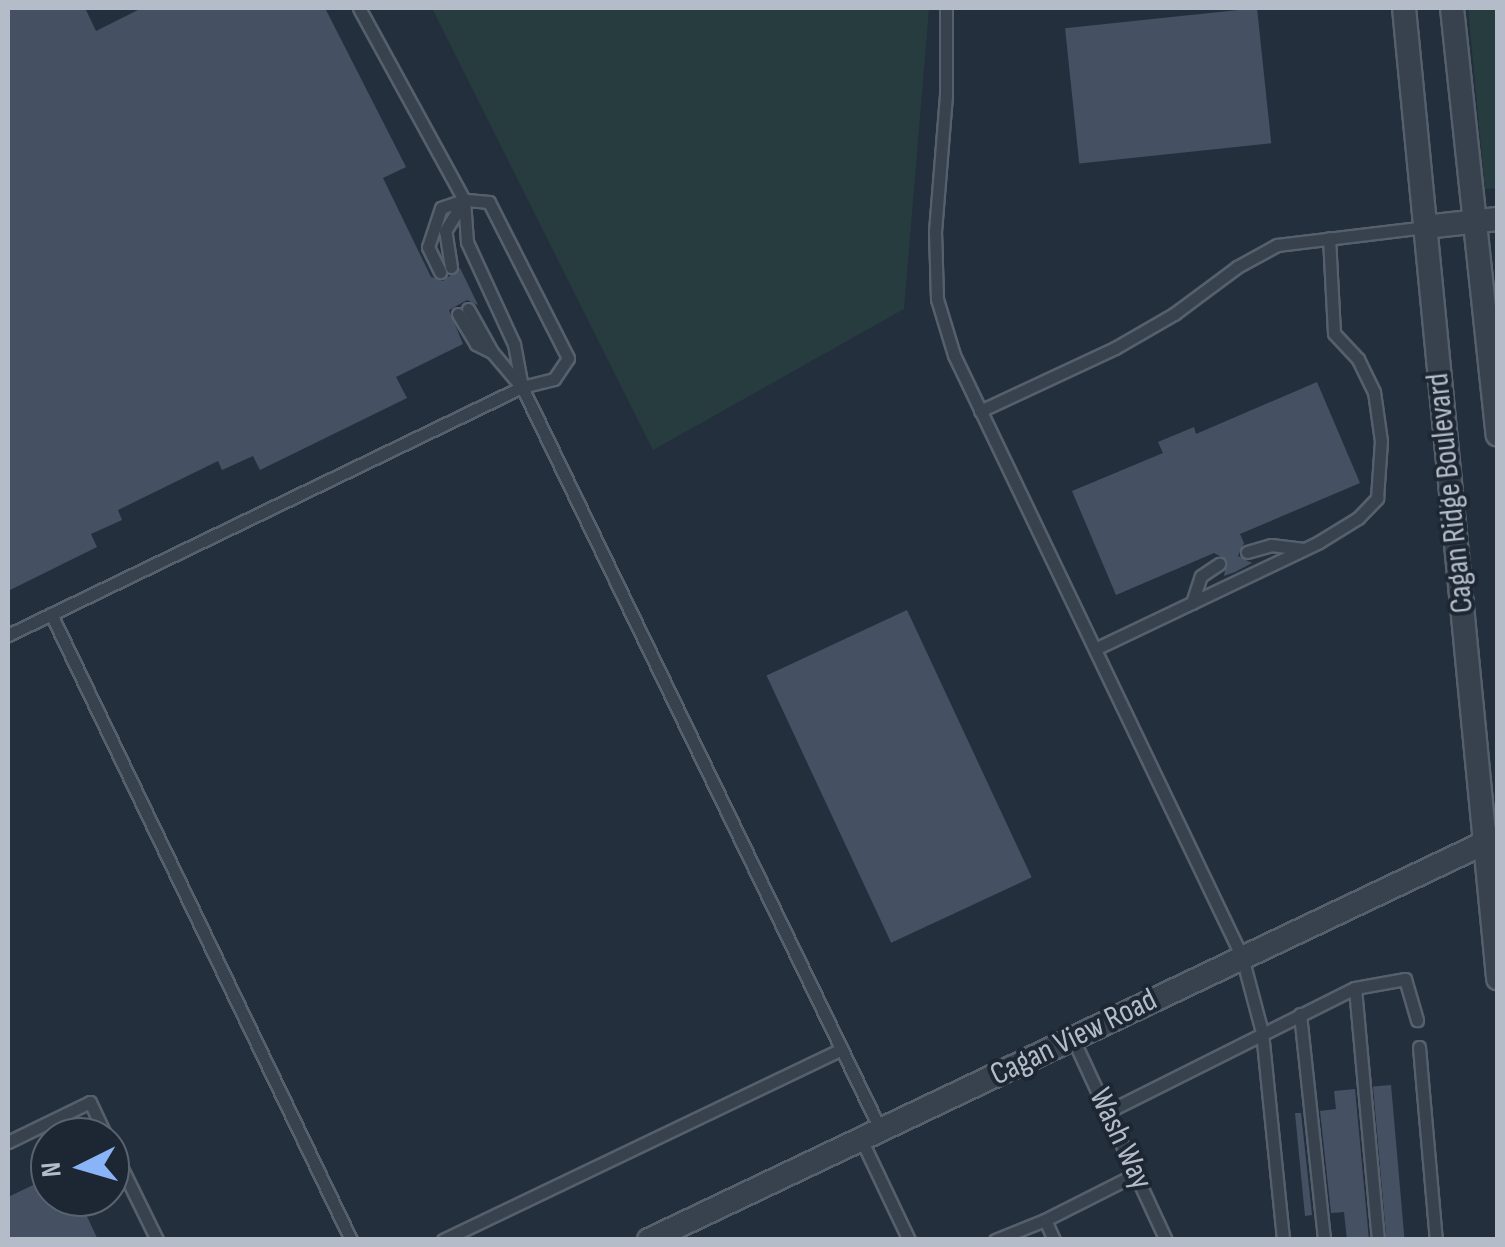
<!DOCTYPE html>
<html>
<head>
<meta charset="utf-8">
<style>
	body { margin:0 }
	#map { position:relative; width:1505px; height:1247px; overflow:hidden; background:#242f3e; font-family:"Sofia Sans Condensed",sans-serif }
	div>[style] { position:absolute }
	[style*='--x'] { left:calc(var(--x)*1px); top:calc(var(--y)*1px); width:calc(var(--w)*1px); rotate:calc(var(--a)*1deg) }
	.green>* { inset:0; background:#263c3f }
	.building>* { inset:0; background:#455162; transform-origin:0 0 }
	.roads { filter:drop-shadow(2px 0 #565f6c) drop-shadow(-2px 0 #565f6c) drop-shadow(0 2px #565f6c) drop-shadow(0 -2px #565f6c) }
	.lane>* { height:11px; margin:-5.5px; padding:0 5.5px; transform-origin:5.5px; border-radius:5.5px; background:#38414e }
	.street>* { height:22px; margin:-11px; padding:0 11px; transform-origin:11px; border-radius:11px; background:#38414e }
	span { translate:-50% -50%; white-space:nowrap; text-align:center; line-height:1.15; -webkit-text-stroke:8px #1d2633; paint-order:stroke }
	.street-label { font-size:32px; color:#b4bcc9 }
	.frame { position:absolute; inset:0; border:10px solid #b4bcc9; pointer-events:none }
	.north { position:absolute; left:30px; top:1117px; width:100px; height:100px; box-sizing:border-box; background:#1d2633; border:2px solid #59626f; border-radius:50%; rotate:265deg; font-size:28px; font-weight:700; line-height:40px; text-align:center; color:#b4bcc9 }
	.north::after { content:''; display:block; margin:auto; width:35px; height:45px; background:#8ab4f8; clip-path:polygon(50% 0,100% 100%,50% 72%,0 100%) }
</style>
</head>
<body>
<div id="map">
	<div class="green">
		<div style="clip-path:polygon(432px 8px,929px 8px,904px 309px,653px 450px)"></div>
		<div style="clip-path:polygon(1468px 8px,1497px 8px,1497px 188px,1485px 189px)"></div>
	</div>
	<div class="building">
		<div style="clip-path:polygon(8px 8px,85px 8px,96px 31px,142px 8px,325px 8px,406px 167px,383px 178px,431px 277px,443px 281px,460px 268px,478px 305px,467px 300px,449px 310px,463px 344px,396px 377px,407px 398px,260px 470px,253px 456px,222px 470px,218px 461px,118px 510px,122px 520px,91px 534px,97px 547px,8px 591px)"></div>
		<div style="left:1257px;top:8px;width:136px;height:193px;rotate:84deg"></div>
		<div style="clip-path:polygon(1317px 382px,1360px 483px,1240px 534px,1244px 543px,1238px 556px,1252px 563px,1235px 572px,1224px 576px,1227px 560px,1214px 553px,1116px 595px,1072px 491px,1163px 453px,1158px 442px,1194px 427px,1196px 434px)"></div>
		<div style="left:907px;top:610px;width:295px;height:155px;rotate:65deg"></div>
		<div style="left:1391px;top:1085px;width:156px;height:18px;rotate:85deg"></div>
		<div style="clip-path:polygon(1355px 1089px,1369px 1240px,1347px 1240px,1344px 1212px,1331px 1213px,1320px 1111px,1336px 1109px,1334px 1091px)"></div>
		<div style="clip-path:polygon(1295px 1113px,1301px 1113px,1312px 1215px,1305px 1216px)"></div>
		<div style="clip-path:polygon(50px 1177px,50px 1197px,78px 1197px,98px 1240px,8px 1240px,8px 1197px)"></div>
	</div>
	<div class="roads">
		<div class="lane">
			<div style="--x:359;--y:8;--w:219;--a:61.3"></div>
			<div style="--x:464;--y:200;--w:42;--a:85.9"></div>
			<div style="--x:467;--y:242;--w:112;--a:65.3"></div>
			<div style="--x:514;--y:344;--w:44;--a:79.5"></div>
			<div style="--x:522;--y:387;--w:824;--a:64.24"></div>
			<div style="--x:946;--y:8;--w:87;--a:90"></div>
			<div style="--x:946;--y:95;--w:136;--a:94.6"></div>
			<div style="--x:935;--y:231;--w:68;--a:88.3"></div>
			<div style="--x:937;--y:299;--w:59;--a:73.1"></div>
			<div style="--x:954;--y:355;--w:667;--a:64.43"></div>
			<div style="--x:1242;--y:957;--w:78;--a:75.1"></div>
			<div style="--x:1262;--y:1032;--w:209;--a:84.2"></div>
			<div style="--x:451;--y:267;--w:36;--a:-99"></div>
			<div style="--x:445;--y:231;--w:36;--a:-58"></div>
			<div style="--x:468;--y:309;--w:49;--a:60.8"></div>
			<div style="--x:458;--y:314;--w:35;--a:59"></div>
			<div style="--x:476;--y:344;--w:18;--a:27"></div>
			<div style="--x:492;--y:352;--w:42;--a:49.8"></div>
			<div style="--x:980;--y:411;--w:149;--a:-25"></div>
			<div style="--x:1115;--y:348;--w:68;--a:-30"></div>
			<div style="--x:1174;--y:314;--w:79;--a:-36.7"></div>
			<div style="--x:1237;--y:267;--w:46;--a:-28.8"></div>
			<div style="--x:1277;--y:245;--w:149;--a:-6.9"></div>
			<div style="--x:1247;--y:552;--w:25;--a:-16"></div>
			<div style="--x:1271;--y:545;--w:31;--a:7"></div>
			<div style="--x:1192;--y:603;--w:28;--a:-72"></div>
			<div style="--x:1201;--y:576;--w:22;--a:-34"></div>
			<div style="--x:51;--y:614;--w:694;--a:64.39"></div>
			<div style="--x:8;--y:635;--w:571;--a:-25.76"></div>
			<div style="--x:522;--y:387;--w:33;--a:-14"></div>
			<div style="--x:554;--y:379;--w:25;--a:-56"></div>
			<div style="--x:568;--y:358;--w:175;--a:-116.9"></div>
			<div style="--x:489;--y:202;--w:25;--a:-175"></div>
			<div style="--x:464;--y:200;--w:24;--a:161"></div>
			<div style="--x:441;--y:208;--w:41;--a:108.4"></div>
			<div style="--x:428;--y:247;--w:28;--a:64"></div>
			<div style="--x:1095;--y:649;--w:248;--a:-25.5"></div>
			<div style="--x:1319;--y:542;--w:46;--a:-31.6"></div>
			<div style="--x:1358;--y:518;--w:28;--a:-46"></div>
			<div style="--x:1377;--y:498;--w:57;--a:-86"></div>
			<div style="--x:1381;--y:441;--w:49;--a:-98.1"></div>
			<div style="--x:1374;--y:392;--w:37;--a:-116"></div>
			<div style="--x:1358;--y:359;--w:35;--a:-133"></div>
			<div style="--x:1334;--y:333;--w:95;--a:-93"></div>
			<div style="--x:1355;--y:988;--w:253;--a:84.8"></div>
			<div style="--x:1300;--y:1014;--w:227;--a:83.9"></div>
			<div style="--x:1073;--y:1039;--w:221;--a:65.2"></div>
			<div style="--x:1419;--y:1047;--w:194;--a:85"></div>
			<div style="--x:1107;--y:1112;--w:277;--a:-26.6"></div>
			<div style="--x:1355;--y:988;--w:51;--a:-10.2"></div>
			<div style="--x:1405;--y:979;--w:43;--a:73.7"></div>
			<div style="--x:861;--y:1139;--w:112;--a:64.6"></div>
			<div style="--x:8;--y:1142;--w:91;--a:-26"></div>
			<div style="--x:90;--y:1102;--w:38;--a:65"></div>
			<div style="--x:110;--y:1144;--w:107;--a:63.9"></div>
			<div style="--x:443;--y:1240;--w:441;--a:-25.6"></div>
			<div style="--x:995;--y:1240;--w:54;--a:-21.8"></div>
			<div style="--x:1054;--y:1240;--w:22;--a:-114"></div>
			<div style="--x:1045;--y:1220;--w:102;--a:-26.8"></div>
		</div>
		<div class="street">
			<div style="--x:1404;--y:8;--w:975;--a:84.46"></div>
			<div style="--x:1452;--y:8;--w:429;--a:83.9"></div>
			<div style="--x:1425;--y:227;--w:73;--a:-6.3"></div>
			<div style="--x:649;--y:1240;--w:937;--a:-25.42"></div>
		</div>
	</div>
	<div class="street-label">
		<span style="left:1451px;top:493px;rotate:-96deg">Cagan Ridge Boulevard</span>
		<span style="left:1074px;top:1038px;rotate:-26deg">Cagan View Road</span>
		<span style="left:1120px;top:1139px;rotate:65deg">Wash Way</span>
	</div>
	<div class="frame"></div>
	<div class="north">N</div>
</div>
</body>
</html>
